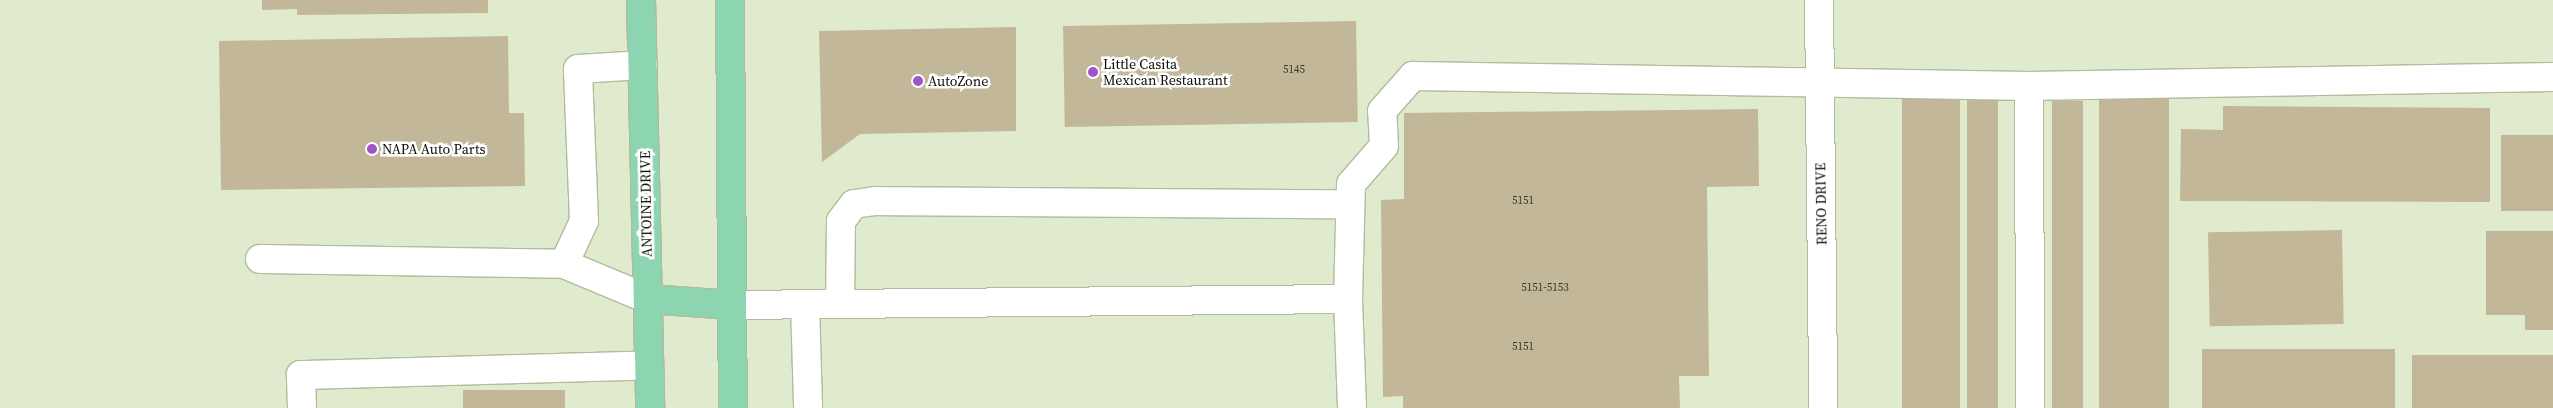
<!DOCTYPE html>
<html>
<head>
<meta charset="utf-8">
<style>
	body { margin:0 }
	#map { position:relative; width:2553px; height:408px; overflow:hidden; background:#e0ebcd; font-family:"Source Serif 4",serif }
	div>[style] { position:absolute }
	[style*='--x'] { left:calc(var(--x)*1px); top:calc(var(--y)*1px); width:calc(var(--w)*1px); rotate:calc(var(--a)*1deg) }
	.building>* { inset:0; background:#c2b799; transform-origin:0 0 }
	.roads { filter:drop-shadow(1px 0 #b1bb9e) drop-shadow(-1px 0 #b1bb9e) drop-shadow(0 1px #b1bb9e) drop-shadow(0 -1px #b1bb9e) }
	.minor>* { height:28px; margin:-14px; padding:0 14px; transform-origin:14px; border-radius:14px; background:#fff }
	.major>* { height:28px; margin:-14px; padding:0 14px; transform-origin:14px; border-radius:14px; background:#8cd5b0 }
	.dots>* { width:14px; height:14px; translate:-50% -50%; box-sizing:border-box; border:2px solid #fff; border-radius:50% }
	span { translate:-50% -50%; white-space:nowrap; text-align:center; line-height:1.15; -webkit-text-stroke:5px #fff; paint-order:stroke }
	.number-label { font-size:11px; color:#39382a }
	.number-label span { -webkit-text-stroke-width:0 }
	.poi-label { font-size:14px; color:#0b0e05 }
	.left { translate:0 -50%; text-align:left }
	.street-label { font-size:14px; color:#0b0e05 }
</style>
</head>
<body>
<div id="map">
	<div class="building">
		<div style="clip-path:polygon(262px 0,488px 0,488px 13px,297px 15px,297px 9px,262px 10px)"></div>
		<div style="left:1356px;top:21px;width:101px;height:293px;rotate:89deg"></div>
		<div style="clip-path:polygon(1016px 27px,1016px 131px,860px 134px,822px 162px,819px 31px)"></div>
		<div style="clip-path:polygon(508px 36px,509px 113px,524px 113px,525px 186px,221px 190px,219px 41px)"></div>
		<div style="left:1902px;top:94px;width:58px;height:314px"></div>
		<div style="left:2099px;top:97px;width:70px;height:311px"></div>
		<div style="left:1967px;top:99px;width:31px;height:309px"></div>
		<div style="left:2052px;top:101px;width:31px;height:307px"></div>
		<div style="clip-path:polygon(2223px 106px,2490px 108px,2490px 202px,2180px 201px,2181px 129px,2223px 130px)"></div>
		<div style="clip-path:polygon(1758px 109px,1759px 186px,1707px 187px,1709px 376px,1679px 376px,1680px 408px,1403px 408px,1403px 396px,1383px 397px,1381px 200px,1404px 199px,1404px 113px)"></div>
		<div style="left:2501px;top:135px;width:52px;height:76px"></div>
		<div style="left:2342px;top:230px;width:94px;height:134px;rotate:89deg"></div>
		<div style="clip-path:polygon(2486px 231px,2553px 231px,2553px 330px,2525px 330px,2525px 315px,2486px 315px)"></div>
		<div style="left:2395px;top:349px;width:59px;height:193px;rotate:90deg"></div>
		<div style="left:2412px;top:355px;width:141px;height:53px"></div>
		<div style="left:463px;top:390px;width:102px;height:18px"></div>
	</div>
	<div class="roads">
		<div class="minor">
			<div style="--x:1819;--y:0;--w:408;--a:89.4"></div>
			<div style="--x:2029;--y:86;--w:322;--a:89.8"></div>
			<div style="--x:260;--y:259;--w:304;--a:0.9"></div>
			<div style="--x:564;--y:264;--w:91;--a:22.6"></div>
			<div style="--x:564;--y:264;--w:47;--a:-65.1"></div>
			<div style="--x:584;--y:221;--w:152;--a:-92.3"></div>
			<div style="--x:578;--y:69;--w:65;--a:-3.5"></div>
			<div style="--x:1348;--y:299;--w:115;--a:-88.5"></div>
			<div style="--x:1351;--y:184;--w:50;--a:-49"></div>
			<div style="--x:1384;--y:146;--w:35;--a:-93"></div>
			<div style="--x:1382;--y:111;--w:47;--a:-48.5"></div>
			<div style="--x:1413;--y:76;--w:616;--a:0.93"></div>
			<div style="--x:2029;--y:86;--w:524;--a:-0.98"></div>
			<div style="--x:805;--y:304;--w:104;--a:88.3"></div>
			<div style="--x:840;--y:304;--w:83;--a:-89.3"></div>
			<div style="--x:841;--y:221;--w:21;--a:-53"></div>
			<div style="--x:854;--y:204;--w:22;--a:-8"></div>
			<div style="--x:876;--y:201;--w:474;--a:0.4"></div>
			<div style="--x:732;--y:305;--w:616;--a:-0.56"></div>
			<div style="--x:1348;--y:299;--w:109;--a:87.9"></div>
			<div style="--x:302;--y:408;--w:33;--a:-92"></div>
			<div style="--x:301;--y:375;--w:348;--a:-1.6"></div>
		</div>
		<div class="major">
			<div style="--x:641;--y:0;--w:408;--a:88.7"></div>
			<div style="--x:730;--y:0;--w:408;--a:89.6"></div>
			<div style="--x:648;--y:299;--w:84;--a:4.1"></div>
		</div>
	</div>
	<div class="dots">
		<div style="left:1093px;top:72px;background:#9f55c8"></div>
		<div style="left:918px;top:81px;background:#9f55c8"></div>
		<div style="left:372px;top:149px;background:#9f55c8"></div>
	</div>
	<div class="number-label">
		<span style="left:1294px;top:70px">5145</span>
		<span style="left:1523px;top:201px">5151</span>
		<span style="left:1545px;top:288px">5151-5153</span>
		<span style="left:1523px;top:347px">5151</span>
	</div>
	<div class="poi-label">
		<span class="left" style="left:1103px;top:72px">Little Casita<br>Mexican Restaurant</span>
		<span class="left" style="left:928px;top:81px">AutoZone</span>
		<span class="left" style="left:382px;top:149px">NAPA Auto Parts</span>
	</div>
	<div class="street-label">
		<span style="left:646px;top:204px;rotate:-91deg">ANTOINE DRIVE</span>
		<span style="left:1821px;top:204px;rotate:-91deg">RENO DRIVE</span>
	</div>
</div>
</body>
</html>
